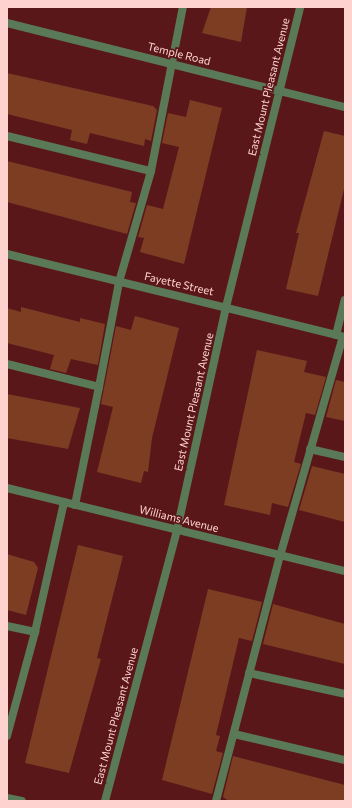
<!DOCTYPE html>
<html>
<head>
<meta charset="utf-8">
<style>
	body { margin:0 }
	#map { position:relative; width:352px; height:808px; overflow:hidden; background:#5a171a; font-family:Commissioner,sans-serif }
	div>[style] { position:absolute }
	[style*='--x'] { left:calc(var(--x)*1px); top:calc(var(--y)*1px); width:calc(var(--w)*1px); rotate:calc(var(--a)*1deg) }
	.building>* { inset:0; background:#7d3d23 }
	.service>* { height:8px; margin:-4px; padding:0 4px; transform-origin:4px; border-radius:4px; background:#5a7957 }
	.minor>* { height:8px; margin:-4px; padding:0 4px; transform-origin:4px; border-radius:4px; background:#5a7957 }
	span { translate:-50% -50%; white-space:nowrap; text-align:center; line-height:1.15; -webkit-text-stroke:3.5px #5a171a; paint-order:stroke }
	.street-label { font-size:11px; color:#fdd2cf }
	.frame { position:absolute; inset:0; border:8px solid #fdd2cf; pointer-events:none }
</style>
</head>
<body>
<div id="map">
	<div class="building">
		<div style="clip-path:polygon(211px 7px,247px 7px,241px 42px,202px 33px)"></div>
		<div style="clip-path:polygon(7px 73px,153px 106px,157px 110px,151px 141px,145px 139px,144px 146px,90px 133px,87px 144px,70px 140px,72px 130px,7px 114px)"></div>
		<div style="clip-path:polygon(190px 100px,222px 108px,184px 264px,140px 252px,144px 238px,138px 237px,147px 205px,163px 209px,179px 147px,162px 143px,168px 113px,186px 117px)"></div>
		<div style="clip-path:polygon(324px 131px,345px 136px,345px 185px,318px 296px,286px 289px,299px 233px,296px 233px)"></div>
		<div style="clip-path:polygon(7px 161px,132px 192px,130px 202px,136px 203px,127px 234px,7px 202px)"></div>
		<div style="clip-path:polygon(21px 307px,80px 322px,80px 318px,105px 324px,98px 365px,71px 359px,66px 373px,50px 369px,54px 355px,7px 343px,7px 308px,21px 312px)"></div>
		<div style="clip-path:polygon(135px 316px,179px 328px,152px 438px,148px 472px,144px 471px,141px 483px,97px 472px,113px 407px,101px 404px,116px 326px,131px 330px)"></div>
		<div style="clip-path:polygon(257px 350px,307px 361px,304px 372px,326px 377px,315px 415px,306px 413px,294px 462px,301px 464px,288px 507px,272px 503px,270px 515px,224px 505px)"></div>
		<div style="clip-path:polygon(336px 380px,345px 382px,345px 421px,326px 417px)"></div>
		<div style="clip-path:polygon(7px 394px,80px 408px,68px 449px,7px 438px)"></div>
		<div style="clip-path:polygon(312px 466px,345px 474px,345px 522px,299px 510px)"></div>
		<div style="clip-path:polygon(78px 545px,123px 556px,97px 658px,101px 659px,69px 773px,25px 763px)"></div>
		<div style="clip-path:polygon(7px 554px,34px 562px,38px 568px,26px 615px,7px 610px)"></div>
		<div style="clip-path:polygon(208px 589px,262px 602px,252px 641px,239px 638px,216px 735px,220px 736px,216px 751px,223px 753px,212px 794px,162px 780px)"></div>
		<div style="clip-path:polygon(273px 604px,345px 624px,345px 664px,263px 644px)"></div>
		<div style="clip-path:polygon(233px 756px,345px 785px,345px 801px,229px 801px,223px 797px)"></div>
	</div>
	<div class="service">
		<div style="--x:7;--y:136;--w:148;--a:13.7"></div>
		<div style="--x:151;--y:171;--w:167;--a:-79"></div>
		<div style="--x:336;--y:335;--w:36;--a:-76"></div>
		<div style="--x:7;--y:364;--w:95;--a:14"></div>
		<div style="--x:99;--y:387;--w:107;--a:-79.2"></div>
		<div style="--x:119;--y:282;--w:116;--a:-73.9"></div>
		<div style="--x:310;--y:449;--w:36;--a:13"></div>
		<div style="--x:75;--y:505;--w:120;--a:-78.5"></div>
		<div style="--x:7;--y:626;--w:29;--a:12"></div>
		<div style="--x:249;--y:673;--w:98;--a:12.3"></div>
		<div style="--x:234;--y:734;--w:114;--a:13.2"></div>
		<div style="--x:7;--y:736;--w:108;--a:-74.9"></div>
		<div style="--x:35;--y:632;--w:133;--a:-77.4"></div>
		<div style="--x:216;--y:801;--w:253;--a:-75.4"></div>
		<div style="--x:280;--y:556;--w:228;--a:-74"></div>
	</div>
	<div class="minor">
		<div style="--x:7;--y:23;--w:348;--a:14"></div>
		<div style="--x:7;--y:254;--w:348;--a:13.8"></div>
		<div style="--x:7;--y:488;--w:348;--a:13.8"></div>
		<div style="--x:7;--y:798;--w:15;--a:11"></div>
		<div style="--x:105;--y:801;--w:280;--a:-75.1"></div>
		<div style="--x:177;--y:530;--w:228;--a:-77.6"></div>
		<div style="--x:226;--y:307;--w:309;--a:-76.1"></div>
	</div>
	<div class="street-label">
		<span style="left:179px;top:54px;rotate:14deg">Temple Road</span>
		<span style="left:269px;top:87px;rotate:-76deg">East Mount Pleasant Avenue</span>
		<span style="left:179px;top:284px;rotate:13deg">Fayette Street</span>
		<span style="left:194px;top:402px;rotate:-77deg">East Mount Pleasant Avenue</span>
		<span style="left:179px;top:519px;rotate:14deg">Williams Avenue</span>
		<span style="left:116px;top:716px;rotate:-75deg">East Mount Pleasant Avenue</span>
	</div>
	<div class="frame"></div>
</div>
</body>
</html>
